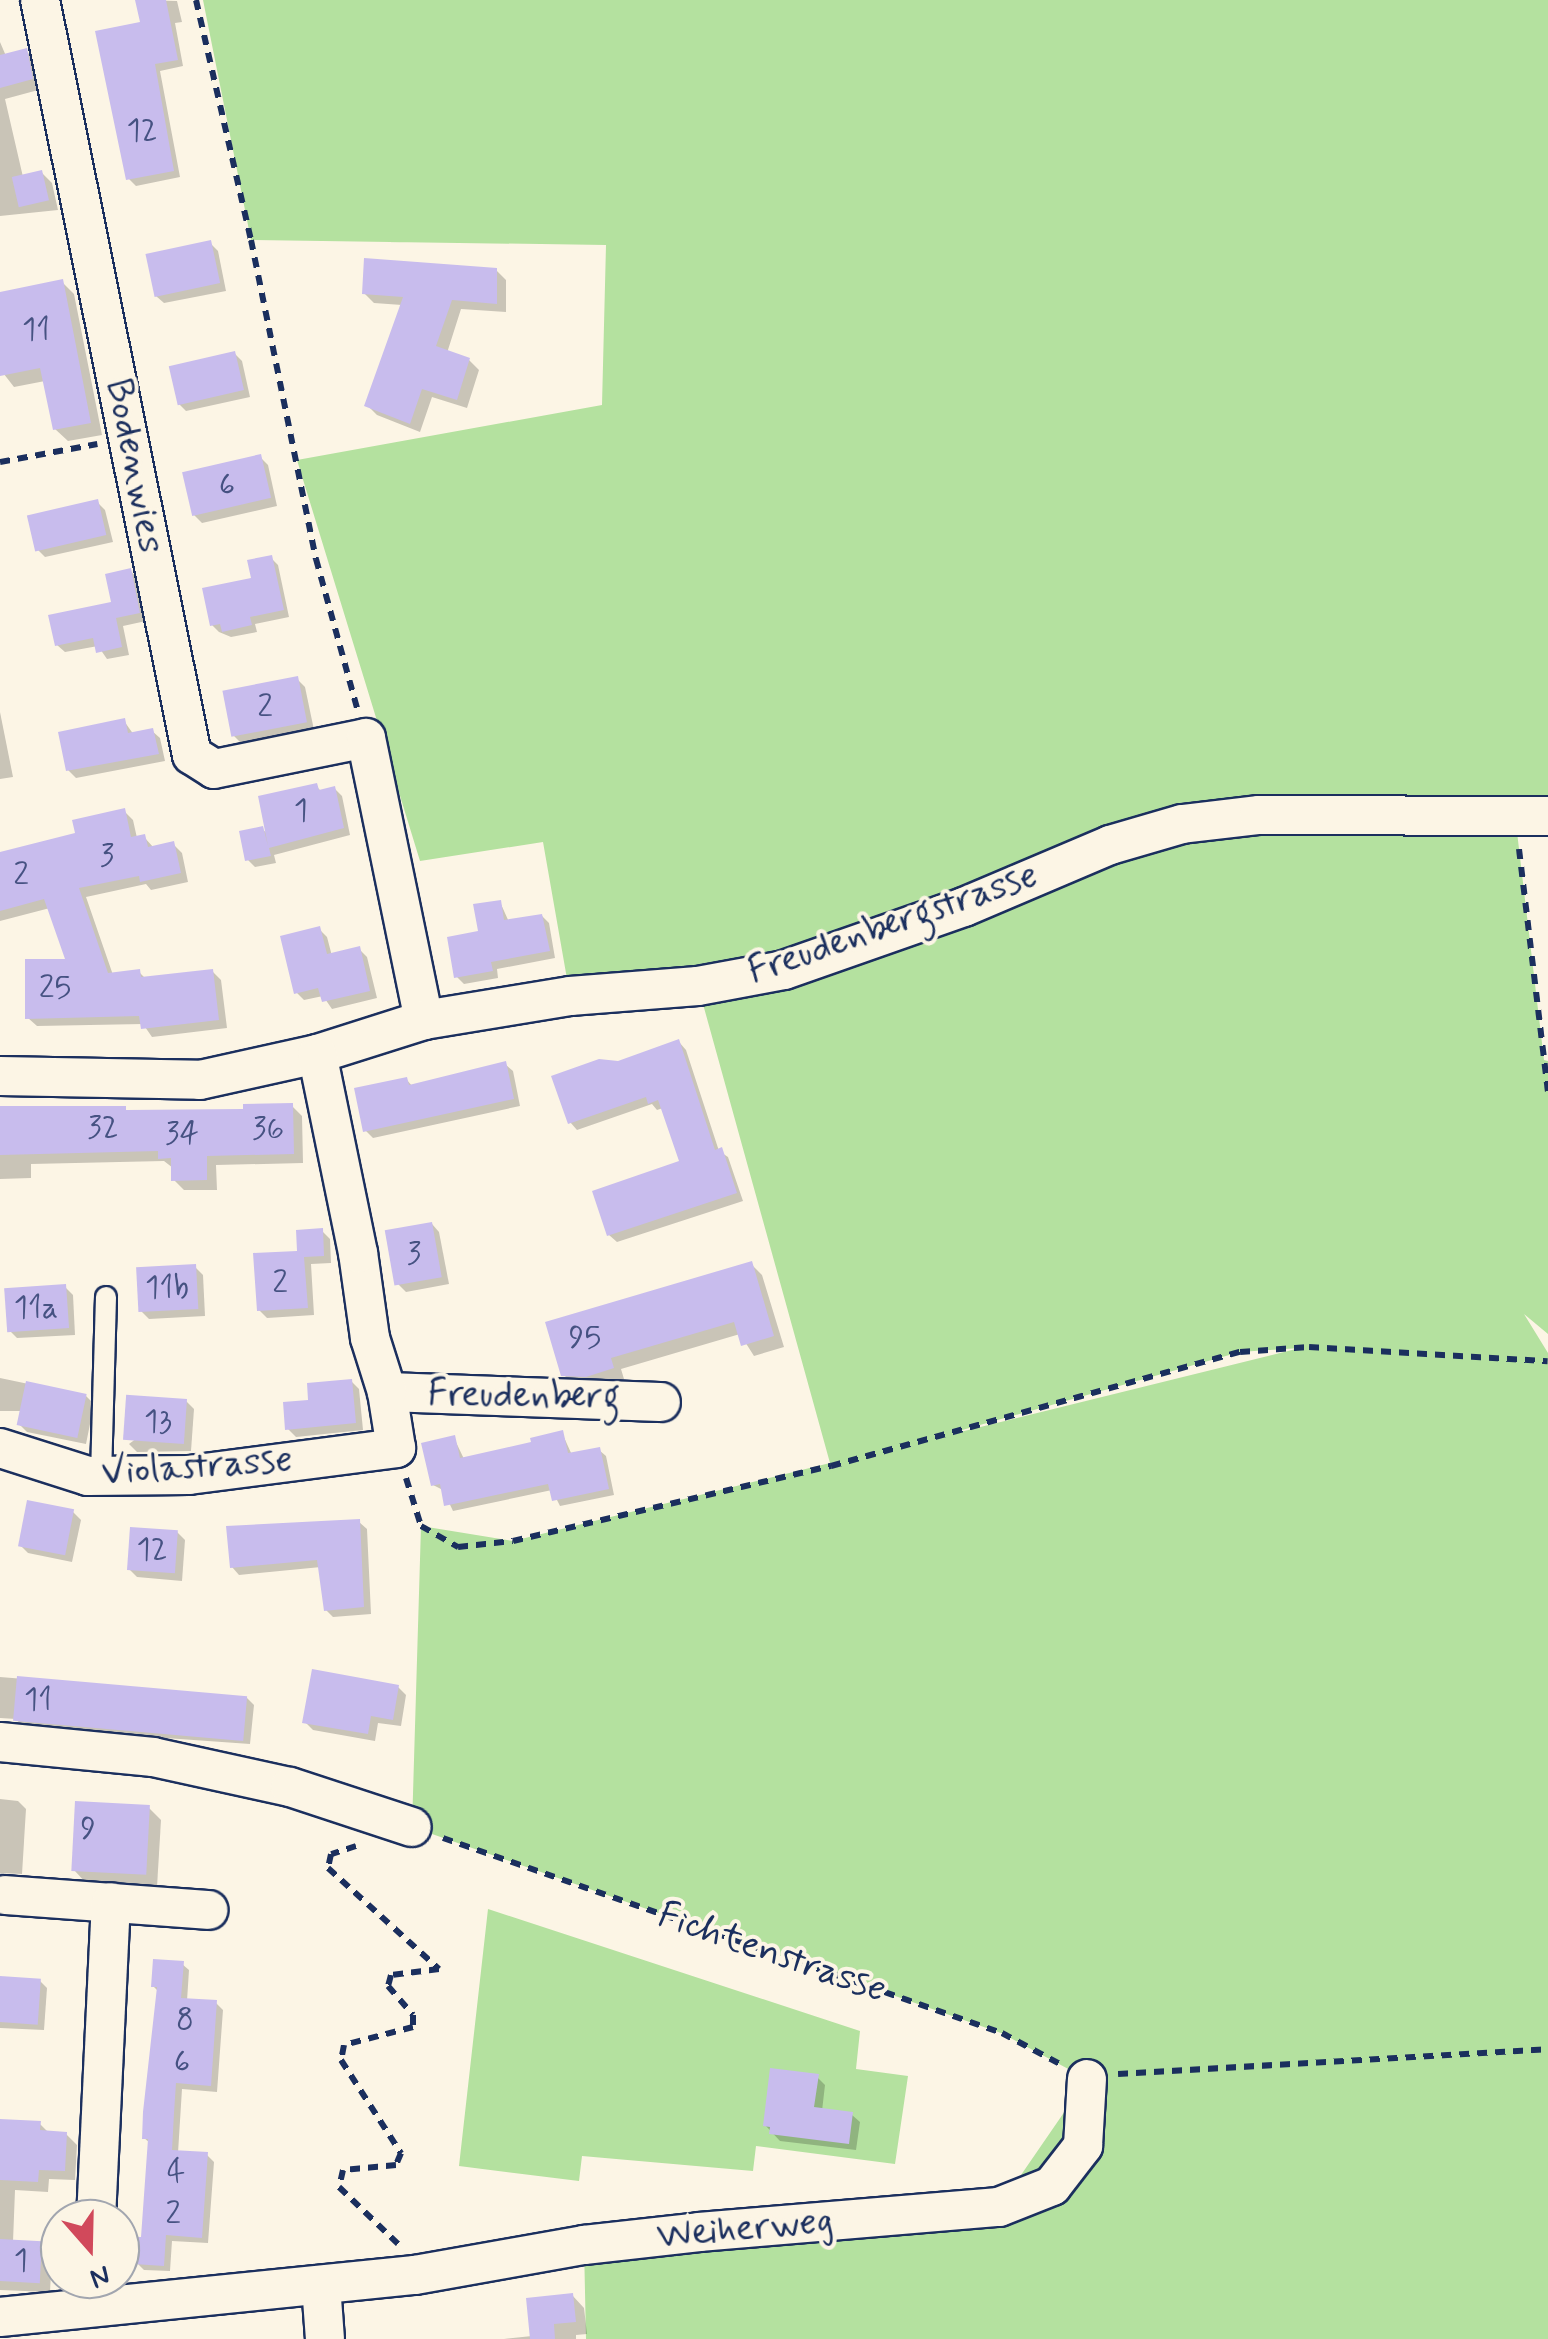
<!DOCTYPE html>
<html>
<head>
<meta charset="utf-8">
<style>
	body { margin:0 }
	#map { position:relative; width:1548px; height:2339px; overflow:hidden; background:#fcf5e5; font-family:Mynerve,sans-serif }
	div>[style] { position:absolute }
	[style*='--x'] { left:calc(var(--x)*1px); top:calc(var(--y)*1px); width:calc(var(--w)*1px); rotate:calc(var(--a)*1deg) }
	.green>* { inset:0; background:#b4e19f }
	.shadow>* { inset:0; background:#0003 }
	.building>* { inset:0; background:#c8bced; transform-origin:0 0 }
	.path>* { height:6px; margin-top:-3px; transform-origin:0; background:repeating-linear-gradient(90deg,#1b2f5e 0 10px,transparent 0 18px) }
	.roads { filter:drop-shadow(2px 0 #1b2f5e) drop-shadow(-2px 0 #1b2f5e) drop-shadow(0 2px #1b2f5e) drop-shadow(0 -2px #1b2f5e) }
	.lane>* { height:20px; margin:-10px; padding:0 10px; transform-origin:10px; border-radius:10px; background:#fcf5e5 }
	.street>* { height:38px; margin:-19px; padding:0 19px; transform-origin:19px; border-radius:19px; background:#fcf5e5 }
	span { translate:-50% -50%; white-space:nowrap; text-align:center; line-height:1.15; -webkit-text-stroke:8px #fcf5e5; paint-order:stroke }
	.number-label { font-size:32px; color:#465282 }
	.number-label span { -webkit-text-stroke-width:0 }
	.street-label { font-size:38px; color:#1b2f5e }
	.north { position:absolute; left:40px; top:2199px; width:100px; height:100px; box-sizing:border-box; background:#fcf5e5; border:2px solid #a2a6af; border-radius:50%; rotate:160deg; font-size:28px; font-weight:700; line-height:40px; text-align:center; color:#1b2f5e }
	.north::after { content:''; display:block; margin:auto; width:35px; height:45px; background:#d1495b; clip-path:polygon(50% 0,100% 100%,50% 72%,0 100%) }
</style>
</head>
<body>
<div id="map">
	<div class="green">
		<div style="clip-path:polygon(evenodd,203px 0,1548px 0,1548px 816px,1515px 815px,1544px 1060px,1548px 1061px,1548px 1334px,1524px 1314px,1548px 1353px,1548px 2339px,586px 2339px,584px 2245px,999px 2207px,1087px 2079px,1001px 2033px,412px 1827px,421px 1526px,513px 1541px,830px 1463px,698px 986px,570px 996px,543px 842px,420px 861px,297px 460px,602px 405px,606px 245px,251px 240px,203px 0,1300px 1348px,956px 1433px,955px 1432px,1240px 1352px,1300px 1348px)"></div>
		<div style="clip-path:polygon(488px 1909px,860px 2031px,856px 2069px,908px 2076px,895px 2164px,756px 2146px,753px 2171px,582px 2156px,579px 2181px,459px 2166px)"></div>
	</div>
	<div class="shadow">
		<div style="clip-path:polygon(138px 0,177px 1px,182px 22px,175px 23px,183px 66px,160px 71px,180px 177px,136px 186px,129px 179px,143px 24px)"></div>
		<div style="clip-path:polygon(0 42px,6px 56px,26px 51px,36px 61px,42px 89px,5px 99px,23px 177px,41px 172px,52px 183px,58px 210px,0 216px)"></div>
		<div style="clip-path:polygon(210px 243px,218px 251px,226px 291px,164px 303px,156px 296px)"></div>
		<div style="clip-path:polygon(496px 270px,506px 280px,506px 312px,461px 309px,447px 353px,469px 360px,479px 370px,467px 408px,432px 397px,420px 432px,377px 415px,367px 405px,402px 305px,374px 303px,364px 293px)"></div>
		<div style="clip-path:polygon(62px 282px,74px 294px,102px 435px,68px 441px,55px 429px,45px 381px,14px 387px,0 369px,0 294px)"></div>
		<div style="clip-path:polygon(234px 353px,242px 361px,250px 397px,186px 411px,178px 403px)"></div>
		<div style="clip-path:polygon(260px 457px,268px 465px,277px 506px,202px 523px,194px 515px)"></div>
		<div style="clip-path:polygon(97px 502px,105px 510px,113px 542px,45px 557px,37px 549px)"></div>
		<div style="clip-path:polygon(271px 558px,278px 565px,289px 617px,255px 624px,257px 632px,231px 637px,219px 632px,212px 625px)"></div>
		<div style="clip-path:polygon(130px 571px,138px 578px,146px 621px,123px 626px,129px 655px,107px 659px,98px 646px,65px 652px,57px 645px,114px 604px)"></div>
		<div style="clip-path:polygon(297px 679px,305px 687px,314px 730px,242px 744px,234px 736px)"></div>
		<div style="clip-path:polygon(0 712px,13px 777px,0 779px)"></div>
		<div style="clip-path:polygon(124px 721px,134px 735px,152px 731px,160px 738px,165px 761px,76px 778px,68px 770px)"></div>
		<div style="clip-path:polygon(316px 786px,322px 792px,335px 789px,342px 796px,350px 835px,274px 855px,276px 863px,255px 867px,248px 860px,262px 829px,269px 835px)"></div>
		<div style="clip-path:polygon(124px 811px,133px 820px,137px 838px,144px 837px,154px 848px,173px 844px,182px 853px,188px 882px,151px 890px,146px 884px,86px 897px,113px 975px,139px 972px,146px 979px,212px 971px,221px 980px,227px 1028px,152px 1037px,143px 1024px,37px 1026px,28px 1018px,68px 961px,50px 908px,0 921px,0 855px,78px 835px)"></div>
		<div style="clip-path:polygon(500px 902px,509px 922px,542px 916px,549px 923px,555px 958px,497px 969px,498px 978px,464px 984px,457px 977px)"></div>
		<div style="clip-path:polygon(319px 929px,327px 937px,332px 956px,359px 949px,367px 957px,377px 998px,332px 1009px,323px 996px,304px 1000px,296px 992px)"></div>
		<div style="clip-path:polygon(679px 1042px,686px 1050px,719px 1151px,728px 1157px,743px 1201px,617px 1242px,609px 1235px,682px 1163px,663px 1108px,657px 1110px,652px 1104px,577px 1130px,570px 1122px,618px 1064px)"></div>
		<div style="clip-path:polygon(505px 1064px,513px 1071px,520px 1106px,373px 1138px,365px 1130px,406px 1079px,413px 1087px)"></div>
		<div style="clip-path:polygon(292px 1106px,302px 1116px,303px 1163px,216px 1165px,217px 1190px,184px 1190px,174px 1180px,173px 1168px,164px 1161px,31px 1164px,31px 1178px,0 1179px,0 1109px,125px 1109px,129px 1113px,245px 1112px)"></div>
		<div style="clip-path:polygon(432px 1224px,439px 1232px,449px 1284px,406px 1292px,398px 1284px)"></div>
		<div style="clip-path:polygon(322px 1231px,330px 1239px,331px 1263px,311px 1264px,314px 1315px,267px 1318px,259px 1310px)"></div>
		<div style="clip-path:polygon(751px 1264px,762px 1275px,784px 1347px,754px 1356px,740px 1334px,621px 1369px,624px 1379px,598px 1387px,575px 1386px,563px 1374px)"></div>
		<div style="clip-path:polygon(195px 1267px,203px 1275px,205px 1316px,149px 1319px,141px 1311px)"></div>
		<div style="clip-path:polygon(65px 1287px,73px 1295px,75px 1335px,17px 1338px,9px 1330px)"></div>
		<div style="clip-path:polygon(0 1378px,86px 1396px,94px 1404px,86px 1444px,27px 1432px,19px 1424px,22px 1411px,0 1411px)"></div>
		<div style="clip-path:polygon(351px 1381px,359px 1389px,363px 1430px,296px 1437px,288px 1429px,311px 1402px)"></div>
		<div style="clip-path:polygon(186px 1401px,194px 1409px,191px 1451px,137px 1452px,129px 1444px)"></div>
		<div style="clip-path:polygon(562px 1433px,572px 1455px,599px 1450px,606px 1456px,614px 1495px,560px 1506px,552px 1490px,453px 1511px,443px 1490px,433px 1485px,454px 1438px,464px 1459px,534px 1444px)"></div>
		<div style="clip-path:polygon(73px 1512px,81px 1520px,72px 1562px,28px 1553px,20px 1545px)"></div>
		<div style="clip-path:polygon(359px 1522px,367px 1529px,371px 1614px,333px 1617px,326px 1610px,321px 1567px,239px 1575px,232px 1567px)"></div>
		<div style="clip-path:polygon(177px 1532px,185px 1540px,182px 1581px,137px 1577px,129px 1569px)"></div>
		<div style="clip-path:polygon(0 1677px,246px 1697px,254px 1705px,250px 1744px,24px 1728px,16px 1719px,0 1718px)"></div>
		<div style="clip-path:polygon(398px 1687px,406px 1695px,401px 1726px,378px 1723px,375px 1741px,313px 1730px,305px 1722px)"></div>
		<div style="clip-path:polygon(0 1799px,18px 1801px,26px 1809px,22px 1874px,0 1873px)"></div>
		<div style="clip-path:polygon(149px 1808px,161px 1820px,157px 1887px,86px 1883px,74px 1870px)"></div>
		<div style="clip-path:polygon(182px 1964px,189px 1970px,187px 2001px,216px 2003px,223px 2010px,217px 2092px,182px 2089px,178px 2153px,207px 2155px,214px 2162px,208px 2243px,172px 2241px,170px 2271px,144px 2270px,137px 2263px,143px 2240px,150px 2143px,144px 2138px,159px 1992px,153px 1986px)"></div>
		<div style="clip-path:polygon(0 1979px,40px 1981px,47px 1988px,44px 2030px,0 2028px)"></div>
		<div style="clip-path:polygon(817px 2077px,825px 2085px,822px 2111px,852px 2115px,860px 2122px,856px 2150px,780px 2141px,765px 2125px)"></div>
		<div style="clip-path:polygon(0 2121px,40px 2124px,49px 2133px,66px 2134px,77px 2145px,75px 2180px,49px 2179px,48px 2192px,15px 2190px,13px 2242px,41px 2243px,52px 2254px,50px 2292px,0 2290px)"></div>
		<div style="clip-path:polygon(572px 2295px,584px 2308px,587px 2334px,576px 2335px,576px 2339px,504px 2339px,532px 2336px)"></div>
	</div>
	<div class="building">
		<div style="clip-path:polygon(135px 0,166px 0,178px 60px,155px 64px,174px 171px,126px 180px,95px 31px,140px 22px)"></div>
		<div style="clip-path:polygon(27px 48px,33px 79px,0 88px,0 55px)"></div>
		<div style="left:42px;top:170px;width:31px;height:31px;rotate:77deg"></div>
		<div style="left:211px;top:240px;width:44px;height:67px;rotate:78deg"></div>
		<div style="clip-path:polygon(364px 258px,497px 268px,497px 304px,452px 300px,436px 346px,470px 358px,457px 400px,422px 389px,410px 424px,364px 406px,403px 297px,362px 294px)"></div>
		<div style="clip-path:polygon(63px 279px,91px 423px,53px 430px,40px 368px,0 376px,0 292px)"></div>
		<div style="left:235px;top:351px;width:40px;height:68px;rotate:77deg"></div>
		<div style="left:261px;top:454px;width:45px;height:81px;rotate:77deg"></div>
		<div style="left:98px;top:499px;width:37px;height:73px;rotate:77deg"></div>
		<div style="clip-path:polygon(272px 555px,284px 610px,250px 617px,252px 625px,222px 632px,220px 624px,210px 626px,202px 588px,251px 578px,247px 560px)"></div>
		<div style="clip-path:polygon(131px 568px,140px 613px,116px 618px,122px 647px,96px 653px,93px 638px,55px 646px,48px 615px,111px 602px,105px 574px)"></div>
		<div style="left:298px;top:676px;width:47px;height:77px;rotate:79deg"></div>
		<div style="clip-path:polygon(125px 718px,128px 733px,153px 728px,159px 754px,66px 771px,58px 732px)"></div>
		<div style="clip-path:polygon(317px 783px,319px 790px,335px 786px,344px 828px,269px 848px,271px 856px,245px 861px,239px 831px,263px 826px,268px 846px,258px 796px)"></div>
		<div style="clip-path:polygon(125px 808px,131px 837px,145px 834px,148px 847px,174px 841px,181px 873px,140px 882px,139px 876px,79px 888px,108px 973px,140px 969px,141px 977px,213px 969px,219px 1020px,141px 1029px,139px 1016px,25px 1019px,25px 959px,65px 959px,44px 899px,0 911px,0 852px,75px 833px,72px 820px)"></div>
		<div style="clip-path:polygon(501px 900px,504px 920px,542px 914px,550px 951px,491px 962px,493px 971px,454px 978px,447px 937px,478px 931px,473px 904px)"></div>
		<div style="clip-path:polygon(320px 926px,327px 954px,360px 946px,370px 991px,322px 1002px,318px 988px,294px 994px,280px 936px)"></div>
		<div style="clip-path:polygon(679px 1039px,715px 1150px,722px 1147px,737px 1193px,607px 1236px,592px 1191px,679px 1161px,658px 1100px,648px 1104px,646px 1097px,568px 1124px,551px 1076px,599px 1059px,618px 1061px)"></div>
		<div style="clip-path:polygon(506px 1061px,514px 1099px,363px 1132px,354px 1088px,407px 1077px,409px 1085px)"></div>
		<div style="clip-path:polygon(293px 1103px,294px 1154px,207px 1156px,207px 1180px,171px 1181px,171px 1158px,158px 1159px,158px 1151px,0 1155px,0 1106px,126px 1106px,126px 1110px,243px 1109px,243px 1104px)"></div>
		<div style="left:432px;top:1222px;width:56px;height:48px;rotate:80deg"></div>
		<div style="clip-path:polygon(323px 1228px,324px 1256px,304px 1257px,308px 1308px,257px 1311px,253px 1253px,297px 1251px,296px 1230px)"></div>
		<div style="clip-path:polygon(752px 1261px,774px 1336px,741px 1346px,734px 1322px,611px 1358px,614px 1368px,586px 1377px,561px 1376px,545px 1322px)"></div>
		<div style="left:196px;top:1264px;width:45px;height:60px;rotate:87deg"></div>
		<div style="left:66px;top:1284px;width:44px;height:62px;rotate:86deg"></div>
		<div style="clip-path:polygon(352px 1379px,356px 1423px,285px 1430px,283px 1402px,308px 1400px,307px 1383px)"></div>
		<div style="left:26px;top:1381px;width:62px;height:45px;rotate:12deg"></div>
		<div style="left:187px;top:1399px;width:45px;height:61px;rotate:94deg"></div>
		<div style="clip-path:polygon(563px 1430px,568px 1453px,600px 1447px,609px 1489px,552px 1501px,548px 1484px,444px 1506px,440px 1484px,431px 1486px,421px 1443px,455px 1435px,460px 1458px,531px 1442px,530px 1438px)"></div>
		<div style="left:27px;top:1500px;width:48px;height:47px;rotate:11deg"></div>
		<div style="clip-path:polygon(360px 1519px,364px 1607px,324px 1611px,317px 1560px,230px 1568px,226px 1526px)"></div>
		<div style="left:130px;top:1527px;width:48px;height:43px;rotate:4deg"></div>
		<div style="clip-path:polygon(312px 1669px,399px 1685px,393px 1720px,371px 1716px,368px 1734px,302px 1723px)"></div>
		<div style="left:17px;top:1676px;width:231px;height:45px;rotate:5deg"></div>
		<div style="left:75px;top:1801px;width:75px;height:70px;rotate:3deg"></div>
		<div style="clip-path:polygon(153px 1959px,184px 1961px,181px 1998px,217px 2000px,211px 2086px,176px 2083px,174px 2113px,172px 2150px,208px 2152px,202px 2238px,166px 2235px,164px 2266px,134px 2264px,136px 2237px,141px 2237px,148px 2139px,142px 2139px,143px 2112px,157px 1987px,151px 1987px)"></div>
		<div style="left:0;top:1976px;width:41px;height:46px;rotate:4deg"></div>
		<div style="clip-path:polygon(770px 2068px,819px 2074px,814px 2107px,853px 2112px,849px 2144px,769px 2134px,770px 2127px,763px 2126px)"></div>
		<div style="clip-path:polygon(0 2119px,41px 2121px,40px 2130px,67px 2132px,65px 2171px,39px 2170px,38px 2182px,0 2180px)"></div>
		<div style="left:0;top:2239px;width:42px;height:42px;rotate:3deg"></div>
		<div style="clip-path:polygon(573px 2293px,576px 2322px,554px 2324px,555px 2339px,530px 2339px,526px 2298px)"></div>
	</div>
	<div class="path">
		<div style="--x:196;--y:0;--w:246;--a:77.1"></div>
		<div style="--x:251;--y:240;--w:326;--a:78.5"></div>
		<div style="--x:316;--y:559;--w:155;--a:74.6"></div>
		<div style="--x:0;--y:462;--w:99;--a:-10.5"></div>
		<div style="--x:1519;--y:849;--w:244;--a:83.2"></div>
		<div style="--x:406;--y:1478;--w:50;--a:72.6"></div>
		<div style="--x:421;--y:1526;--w:43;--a:29.6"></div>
		<div style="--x:458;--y:1547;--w:55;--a:-6.2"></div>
		<div style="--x:513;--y:1541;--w:327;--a:-13.3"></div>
		<div style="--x:831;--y:1466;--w:425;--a:-15.6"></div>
		<div style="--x:1240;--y:1352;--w:69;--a:-4.1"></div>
		<div style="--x:1309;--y:1347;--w:239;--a:3.4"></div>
		<div style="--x:443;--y:1838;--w:592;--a:19.23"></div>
		<div style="--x:1002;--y:2033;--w:66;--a:28.1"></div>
		<div style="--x:356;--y:1846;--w:26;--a:162"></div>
		<div style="--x:331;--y:1854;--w:14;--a:102"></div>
		<div style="--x:328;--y:1868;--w:150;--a:42.3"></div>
		<div style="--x:439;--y:1969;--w:48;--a:172.9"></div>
		<div style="--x:391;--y:1975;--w:11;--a:105"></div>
		<div style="--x:388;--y:1986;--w:38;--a:49"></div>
		<div style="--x:413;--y:2015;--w:12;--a:90"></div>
		<div style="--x:413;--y:2027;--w:71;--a:165.4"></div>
		<div style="--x:344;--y:2045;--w:15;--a:101"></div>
		<div style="--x:341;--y:2060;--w:111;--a:57.2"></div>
		<div style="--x:401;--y:2153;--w:13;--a:113"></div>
		<div style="--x:396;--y:2165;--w:53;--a:174.6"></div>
		<div style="--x:343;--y:2170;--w:17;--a:103"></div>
		<div style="--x:339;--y:2187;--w:82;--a:44"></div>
		<div style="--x:1118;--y:2074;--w:431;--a:-3.3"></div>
	</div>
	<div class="roads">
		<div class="lane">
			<div style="--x:101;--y:1476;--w:179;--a:-88.4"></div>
		</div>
		<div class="street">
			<div style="--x:40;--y:0;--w:770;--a:78.62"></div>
			<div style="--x:192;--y:755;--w:26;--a:32"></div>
			<div style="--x:214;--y:769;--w:155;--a:-11.5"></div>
			<div style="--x:366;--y:738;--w:288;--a:78.4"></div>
			<div style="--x:0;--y:1076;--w:200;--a:1.1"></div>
			<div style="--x:200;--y:1080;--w:120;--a:-12.5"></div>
			<div style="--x:317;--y:1054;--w:112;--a:-17.6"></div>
			<div style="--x:424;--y:1020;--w:148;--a:-9.3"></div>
			<div style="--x:570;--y:996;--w:128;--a:-4.5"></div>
			<div style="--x:698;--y:986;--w:87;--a:-10.5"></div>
			<div style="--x:784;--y:970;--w:191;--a:-19.3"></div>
			<div style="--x:964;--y:907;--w:159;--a:-23"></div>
			<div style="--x:1110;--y:845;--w:75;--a:-16.3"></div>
			<div style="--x:1182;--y:824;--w:78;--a:-6.7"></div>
			<div style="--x:1259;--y:815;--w:289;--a:0.2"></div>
			<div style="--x:387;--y:1392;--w:274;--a:2.1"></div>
			<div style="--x:0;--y:1448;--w:92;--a:17.7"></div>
			<div style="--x:88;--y:1476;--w:101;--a:-0.6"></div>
			<div style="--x:189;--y:1475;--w:209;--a:-7.4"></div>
			<div style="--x:396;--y:1448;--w:57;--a:-99.1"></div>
			<div style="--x:387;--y:1392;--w:57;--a:-107.5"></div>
			<div style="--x:370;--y:1338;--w:86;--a:-98"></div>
			<div style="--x:358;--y:1253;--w:203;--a:-101.6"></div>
			<div style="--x:0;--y:1742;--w:154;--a:5.6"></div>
			<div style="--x:153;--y:1757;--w:140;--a:12.4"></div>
			<div style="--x:290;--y:1787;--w:128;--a:18.2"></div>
			<div style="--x:5;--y:1895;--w:204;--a:4.2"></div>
			<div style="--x:96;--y:2219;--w:317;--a:-87.3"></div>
			<div style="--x:321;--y:2285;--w:54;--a:85.8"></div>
			<div style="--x:0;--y:2317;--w:417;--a:-5.8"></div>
			<div style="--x:415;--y:2275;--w:172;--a:-10.1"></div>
			<div style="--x:584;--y:2245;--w:116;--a:-6.4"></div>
			<div style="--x:699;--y:2232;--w:301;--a:-4.8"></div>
			<div style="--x:999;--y:2207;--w:57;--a:-21.6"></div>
			<div style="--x:1052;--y:2186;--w:51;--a:-52.2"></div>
			<div style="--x:1083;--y:2146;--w:67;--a:-86.6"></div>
		</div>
	</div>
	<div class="number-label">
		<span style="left:142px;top:131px">12</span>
		<span style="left:36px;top:330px">11</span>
		<span style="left:227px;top:485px">6</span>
		<span style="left:265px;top:707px">2</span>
		<span style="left:301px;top:811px">1</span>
		<span style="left:107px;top:856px">3</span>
		<span style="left:21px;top:875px">2</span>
		<span style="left:55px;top:988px">25</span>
		<span style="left:103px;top:1128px">32</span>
		<span style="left:268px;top:1129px">36</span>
		<span style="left:182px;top:1134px">34</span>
		<span style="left:414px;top:1254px">3</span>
		<span style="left:280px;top:1283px">2</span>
		<span style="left:167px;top:1288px">11b</span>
		<span style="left:36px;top:1308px">11a</span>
		<span style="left:585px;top:1338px">95</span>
		<span style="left:158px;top:1422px">13</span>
		<span style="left:152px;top:1550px">12</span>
		<span style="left:38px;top:1700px">11</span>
		<span style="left:88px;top:1829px">9</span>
		<span style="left:185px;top:2020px">8</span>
		<span style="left:182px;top:2062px">6</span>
		<span style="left:176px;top:2172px">4</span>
		<span style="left:173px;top:2214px">2</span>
		<span style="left:21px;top:2261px">1</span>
	</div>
	<div class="street-label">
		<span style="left:134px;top:466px;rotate:79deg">Bodenwies</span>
		<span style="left:893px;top:924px;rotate:-19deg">Freudenbergstrasse</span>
		<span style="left:524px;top:1396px;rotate:1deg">Freudenberg</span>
		<span style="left:197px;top:1467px;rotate:-4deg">Violastrasse</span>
		<span style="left:772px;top:1953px;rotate:19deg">Fichtenstrasse</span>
		<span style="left:745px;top:2229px;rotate:-5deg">Weiherweg</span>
	</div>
	<div class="north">N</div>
</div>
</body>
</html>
